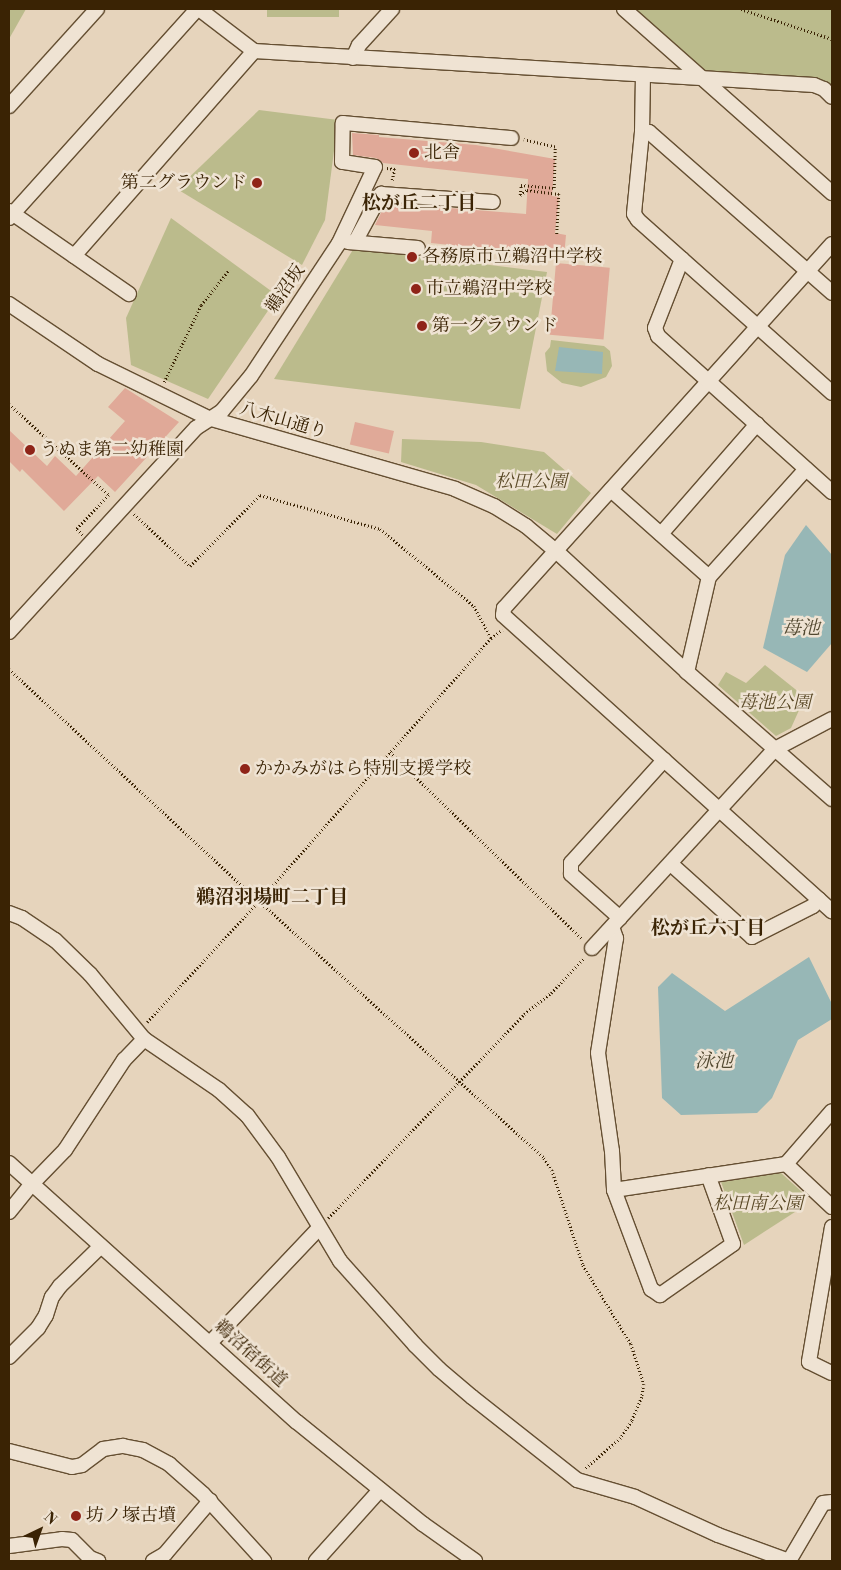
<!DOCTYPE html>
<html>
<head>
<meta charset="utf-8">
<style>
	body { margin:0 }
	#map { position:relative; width:841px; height:1570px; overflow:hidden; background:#e6d4bc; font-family:"Libre Bodoni","Noto Serif JP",serif }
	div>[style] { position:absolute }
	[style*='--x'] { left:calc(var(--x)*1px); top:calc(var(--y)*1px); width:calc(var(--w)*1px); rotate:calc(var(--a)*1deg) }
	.green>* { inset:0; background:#bbbb8c; transform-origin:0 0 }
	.water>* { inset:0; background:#97b7b6 }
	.building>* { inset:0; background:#e0a998; transform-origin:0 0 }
	.path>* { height:2.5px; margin-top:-1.25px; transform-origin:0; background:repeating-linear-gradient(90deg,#3a2304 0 1px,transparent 0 3.5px) }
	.roads { filter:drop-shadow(1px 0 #654f32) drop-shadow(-1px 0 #654f32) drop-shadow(0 1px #654f32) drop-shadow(0 -1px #654f32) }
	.minor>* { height:14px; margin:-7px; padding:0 7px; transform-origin:7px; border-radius:7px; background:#efe3d3 }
	.dots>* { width:14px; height:14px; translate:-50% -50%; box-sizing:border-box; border:2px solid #efe3d3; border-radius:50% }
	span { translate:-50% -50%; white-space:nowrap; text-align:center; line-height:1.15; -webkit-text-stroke:5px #efe3d3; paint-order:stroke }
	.poi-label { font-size:18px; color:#3a2304 }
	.left { translate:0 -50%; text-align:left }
	.right { translate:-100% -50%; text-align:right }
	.street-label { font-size:18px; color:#3a2304 }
	.park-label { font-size:18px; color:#5a4926; font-style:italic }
	.neighbourhood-label { font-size:19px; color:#3a2304; font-weight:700 }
	.water-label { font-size:19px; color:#514830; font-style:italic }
	.frame { position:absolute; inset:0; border:10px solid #3a2304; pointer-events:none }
	.north { position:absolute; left:15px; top:1505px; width:50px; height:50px; -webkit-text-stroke:4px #efe3d3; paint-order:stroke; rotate:42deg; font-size:14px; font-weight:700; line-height:20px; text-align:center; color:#3a2304 }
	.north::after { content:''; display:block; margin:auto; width:18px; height:22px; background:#3a2304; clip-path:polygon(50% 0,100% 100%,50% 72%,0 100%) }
</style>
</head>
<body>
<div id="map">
	<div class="green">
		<div style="clip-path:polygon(9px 9px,26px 9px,9px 39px)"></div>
		<div style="left:267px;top:9px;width:72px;height:8px"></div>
		<div style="clip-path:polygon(636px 9px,832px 9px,832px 87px,828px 84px,702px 75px)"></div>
		<div style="clip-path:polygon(259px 110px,338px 120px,325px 220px,302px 265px,177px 189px)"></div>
		<div style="clip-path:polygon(171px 218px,278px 296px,208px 399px,131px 365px,126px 318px)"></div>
		<div style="clip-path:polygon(354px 248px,547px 272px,520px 409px,274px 379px)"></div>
		<div style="clip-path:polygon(551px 340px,604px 346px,610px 351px,612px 366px,606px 377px,581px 387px,562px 383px,547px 371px,545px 353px,550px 347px)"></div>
		<div style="clip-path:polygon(402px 439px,481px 442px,544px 452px,591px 493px,557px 534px,476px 485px,401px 462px)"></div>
		<div style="clip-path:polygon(765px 665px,805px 697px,791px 728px,776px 736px,718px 685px,726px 672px,746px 683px)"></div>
		<div style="clip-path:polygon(781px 1173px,802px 1192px,806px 1200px,795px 1212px,744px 1245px,721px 1182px)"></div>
	</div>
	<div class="water">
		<div style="clip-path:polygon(559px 347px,603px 352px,602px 374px,555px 371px)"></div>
		<div style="clip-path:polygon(806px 525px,832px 555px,832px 643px,807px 672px,763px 648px,785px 555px)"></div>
		<div style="clip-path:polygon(809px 957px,832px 1004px,832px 1019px,798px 1040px,772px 1098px,757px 1113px,681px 1115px,662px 1098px,658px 987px,672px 973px,725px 1011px)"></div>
	</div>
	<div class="building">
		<div style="clip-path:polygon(352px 133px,379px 135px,379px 137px,476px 145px,555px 159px,552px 196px,559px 197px,555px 233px,566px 235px,564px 257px,431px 243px,432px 231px,375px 225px,386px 203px,526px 214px,528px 179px,383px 163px,376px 158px,353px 155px)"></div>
		<div style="left:556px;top:263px;width:54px;height:72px;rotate:5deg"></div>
		<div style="clip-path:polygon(125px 388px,179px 422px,115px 492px,98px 476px,64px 511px,22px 469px,20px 472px,9px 461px,9px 430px,47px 466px,55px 456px,76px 476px,125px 421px,108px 407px)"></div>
		<div style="left:355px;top:422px;width:40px;height:23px;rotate:13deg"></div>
	</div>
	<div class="path">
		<div style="--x:741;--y:9;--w:96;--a:18.2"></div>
		<div style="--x:387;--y:168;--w:8;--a:7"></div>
		<div style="--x:395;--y:169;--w:13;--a:103"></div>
		<div style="--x:520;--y:195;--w:10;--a:-84"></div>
		<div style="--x:521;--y:185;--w:33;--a:5"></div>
		<div style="--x:554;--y:188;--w:41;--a:-88.6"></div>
		<div style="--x:555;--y:147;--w:32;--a:-167"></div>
		<div style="--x:520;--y:195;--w:9;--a:-36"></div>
		<div style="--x:527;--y:190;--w:32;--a:7"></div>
		<div style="--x:559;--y:194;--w:40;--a:92.9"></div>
		<div style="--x:164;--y:382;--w:85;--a:-64.3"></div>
		<div style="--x:201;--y:305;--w:45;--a:-51.3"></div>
		<div style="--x:9;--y:404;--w:135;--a:42.3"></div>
		<div style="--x:109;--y:495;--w:47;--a:133.3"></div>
		<div style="--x:77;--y:529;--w:8;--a:45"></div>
		<div style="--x:134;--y:514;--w:76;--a:42.9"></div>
		<div style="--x:190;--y:566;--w:100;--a:-45.4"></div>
		<div style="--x:260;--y:495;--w:125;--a:15.8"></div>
		<div style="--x:380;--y:529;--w:122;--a:39.3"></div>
		<div style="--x:474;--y:606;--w:36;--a:62"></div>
		<div style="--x:9;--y:669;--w:341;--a:42.9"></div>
		<div style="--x:259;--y:901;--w:384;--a:42"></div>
		<div style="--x:544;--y:1158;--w:14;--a:56"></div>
		<div style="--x:552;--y:1170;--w:100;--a:71.9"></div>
		<div style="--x:583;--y:1265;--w:92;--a:58.7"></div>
		<div style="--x:631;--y:1344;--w:42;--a:72"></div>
		<div style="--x:644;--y:1384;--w:13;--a:99"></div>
		<div style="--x:642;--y:1397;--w:26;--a:113"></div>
		<div style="--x:632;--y:1421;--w:20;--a:123"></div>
		<div style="--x:621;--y:1438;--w:48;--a:139.3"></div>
		<div style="--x:390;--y:752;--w:269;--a:44.2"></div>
		<div style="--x:147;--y:1022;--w:165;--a:-47.2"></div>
		<div style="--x:259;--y:901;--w:351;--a:-48.6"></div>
		<div style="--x:491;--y:638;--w:14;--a:-36"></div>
		<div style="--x:328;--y:1218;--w:283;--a:-46.1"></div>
		<div style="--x:524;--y:1014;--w:34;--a:-38"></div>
		<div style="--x:551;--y:993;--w:48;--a:-46.7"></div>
	</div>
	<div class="roads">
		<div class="minor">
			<div style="--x:199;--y:9;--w:69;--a:37.4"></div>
			<div style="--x:254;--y:51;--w:561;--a:3.47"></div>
			<div style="--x:814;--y:85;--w:11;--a:22"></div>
			<div style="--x:824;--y:89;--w:11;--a:45"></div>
			<div style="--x:624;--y:9;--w:278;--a:41.5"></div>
			<div style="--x:353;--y:58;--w:14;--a:-65"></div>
			<div style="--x:359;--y:45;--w:49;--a:-47.5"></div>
			<div style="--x:643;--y:75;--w:57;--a:91"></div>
			<div style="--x:642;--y:132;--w:82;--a:95.6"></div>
			<div style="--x:634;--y:214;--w:7;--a:56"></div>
			<div style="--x:638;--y:220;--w:260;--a:41.7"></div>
			<div style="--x:9;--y:106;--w:131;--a:-47.8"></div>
			<div style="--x:642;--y:132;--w:7;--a:0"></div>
			<div style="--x:649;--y:132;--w:244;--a:41.3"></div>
			<div style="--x:9;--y:211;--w:146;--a:34.7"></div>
			<div style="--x:9;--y:218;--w:281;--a:-48"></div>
			<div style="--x:348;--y:242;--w:70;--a:4.9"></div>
			<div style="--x:355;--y:242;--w:55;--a:-61.6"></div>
			<div style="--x:381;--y:194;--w:112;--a:4.1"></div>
			<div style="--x:832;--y:244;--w:490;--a:132"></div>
			<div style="--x:504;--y:608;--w:7;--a:98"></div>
			<div style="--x:503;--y:615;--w:443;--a:42"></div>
			<div style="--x:74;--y:256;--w:273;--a:-48.7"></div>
			<div style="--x:682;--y:259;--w:74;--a:111.4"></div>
			<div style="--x:655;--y:328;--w:9;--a:69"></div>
			<div style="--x:658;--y:336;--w:234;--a:41.9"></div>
			<div style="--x:9;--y:304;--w:107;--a:34"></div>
			<div style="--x:98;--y:364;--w:123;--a:26.1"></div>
			<div style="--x:208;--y:418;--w:257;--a:16"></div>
			<div style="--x:455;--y:489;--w:43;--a:23.6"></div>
			<div style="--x:494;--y:506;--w:38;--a:32"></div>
			<div style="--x:526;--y:526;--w:38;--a:40"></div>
			<div style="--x:555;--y:550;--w:180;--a:42.7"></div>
			<div style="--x:687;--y:672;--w:193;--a:41.2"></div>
			<div style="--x:611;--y:490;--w:131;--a:41.6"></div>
			<div style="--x:709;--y:577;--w:145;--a:-48.1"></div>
			<div style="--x:661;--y:534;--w:146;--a:-48.9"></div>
			<div style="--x:9;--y:632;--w:277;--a:-47.5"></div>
			<div style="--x:196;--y:428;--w:31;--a:-33"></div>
			<div style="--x:222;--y:411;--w:45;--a:-50.4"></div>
			<div style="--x:251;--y:376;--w:159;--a:-56.5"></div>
			<div style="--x:339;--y:243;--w:84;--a:-64.7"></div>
			<div style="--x:375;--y:167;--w:33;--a:-171"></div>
			<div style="--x:342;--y:162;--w:39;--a:-89"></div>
			<div style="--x:343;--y:123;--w:169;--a:5.1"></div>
			<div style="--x:687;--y:672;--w:98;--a:-77"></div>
			<div style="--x:671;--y:864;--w:109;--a:42"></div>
			<div style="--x:752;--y:937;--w:68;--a:-26.9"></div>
			<div style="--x:813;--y:906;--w:9;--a:-49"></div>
			<div style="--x:9;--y:913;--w:14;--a:21"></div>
			<div style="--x:22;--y:918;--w:40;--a:34"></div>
			<div style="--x:55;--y:940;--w:49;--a:44.2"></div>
			<div style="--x:90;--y:974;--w:85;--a:50.3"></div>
			<div style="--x:144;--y:1039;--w:91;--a:34.2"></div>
			<div style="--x:219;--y:1090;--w:38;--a:42"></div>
			<div style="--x:247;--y:1115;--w:52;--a:53.6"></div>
			<div style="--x:278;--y:1157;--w:121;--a:59.2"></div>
			<div style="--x:340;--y:1261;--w:113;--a:48.2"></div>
			<div style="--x:415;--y:1345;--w:34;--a:45"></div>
			<div style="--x:439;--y:1369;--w:43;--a:40.3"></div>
			<div style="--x:472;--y:1397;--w:134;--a:38.3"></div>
			<div style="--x:577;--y:1480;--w:60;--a:16.3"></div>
			<div style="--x:635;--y:1497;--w:91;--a:24.6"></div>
			<div style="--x:718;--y:1535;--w:76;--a:20.1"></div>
			<div style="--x:620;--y:918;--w:66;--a:-138.1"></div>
			<div style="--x:571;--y:874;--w:11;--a:-90"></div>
			<div style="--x:571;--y:863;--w:139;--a:-47.9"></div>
			<div style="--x:612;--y:927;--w:12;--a:70"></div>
			<div style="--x:616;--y:938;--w:116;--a:98.9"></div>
			<div style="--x:598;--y:1053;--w:99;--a:81.9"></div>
			<div style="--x:612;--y:1151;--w:39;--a:87"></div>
			<div style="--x:614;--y:1190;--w:106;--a:69.5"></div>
			<div style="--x:651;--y:1289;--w:11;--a:34"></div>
			<div style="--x:660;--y:1295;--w:89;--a:-34.9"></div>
			<div style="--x:733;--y:1244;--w:73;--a:-109.9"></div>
			<div style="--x:592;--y:948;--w:270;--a:-47.4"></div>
			<div style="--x:775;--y:749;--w:64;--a:-27.8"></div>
			<div style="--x:9;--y:1163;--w:387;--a:42"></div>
			<div style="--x:297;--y:1422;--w:162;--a:39"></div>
			<div style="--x:423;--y:1524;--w:64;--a:35.4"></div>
			<div style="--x:786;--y:1164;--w:63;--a:43.1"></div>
			<div style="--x:614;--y:1190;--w:174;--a:-8.6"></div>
			<div style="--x:786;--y:1164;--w:70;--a:-49"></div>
			<div style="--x:9;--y:1212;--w:36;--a:-51"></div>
			<div style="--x:32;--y:1184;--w:47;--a:-45.9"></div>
			<div style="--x:65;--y:1150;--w:108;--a:-56.8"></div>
			<div style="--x:124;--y:1060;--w:29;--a:-46"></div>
			<div style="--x:832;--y:1227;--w:137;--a:99.7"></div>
			<div style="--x:809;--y:1362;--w:25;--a:26"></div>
			<div style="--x:210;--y:1343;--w:158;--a:-46.5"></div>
			<div style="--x:9;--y:1357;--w:41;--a:-45"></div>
			<div style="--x:38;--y:1328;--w:15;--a:-58"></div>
			<div style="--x:46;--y:1315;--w:19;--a:-72"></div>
			<div style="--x:52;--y:1297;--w:14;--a:-54"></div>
			<div style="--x:60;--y:1286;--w:57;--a:-44.3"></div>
			<div style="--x:9;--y:1451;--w:65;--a:14.3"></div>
			<div style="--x:72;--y:1467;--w:10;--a:-11"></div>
			<div style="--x:82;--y:1465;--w:26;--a:-37"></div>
			<div style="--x:103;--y:1449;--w:20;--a:-9"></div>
			<div style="--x:123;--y:1446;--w:20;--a:11"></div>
			<div style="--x:143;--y:1450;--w:30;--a:28"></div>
			<div style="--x:169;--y:1464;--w:45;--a:41.4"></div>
			<div style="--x:203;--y:1494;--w:91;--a:47.7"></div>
			<div style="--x:9;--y:1546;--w:53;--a:-7.5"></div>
			<div style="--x:62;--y:1539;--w:10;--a:6"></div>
			<div style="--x:72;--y:1540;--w:25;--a:45"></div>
			<div style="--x:90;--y:1558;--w:9;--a:21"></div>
			<div style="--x:153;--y:1561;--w:14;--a:-30"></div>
			<div style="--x:165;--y:1554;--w:70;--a:-49.7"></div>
			<div style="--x:316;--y:1561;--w:96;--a:-48"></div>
			<div style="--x:789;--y:1561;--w:67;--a:-59.6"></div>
			<div style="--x:823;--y:1503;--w:9;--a:-6"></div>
		</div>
	</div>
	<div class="dots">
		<div style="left:414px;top:153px;background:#8f2418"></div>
		<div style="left:257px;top:183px;background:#8f2418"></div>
		<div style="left:412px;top:257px;background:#8f2418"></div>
		<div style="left:416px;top:289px;background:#8f2418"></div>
		<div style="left:422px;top:326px;background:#8f2418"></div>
		<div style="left:30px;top:450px;background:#8f2418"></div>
		<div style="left:245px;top:769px;background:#8f2418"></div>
		<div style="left:76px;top:1516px;background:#8f2418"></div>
	</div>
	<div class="poi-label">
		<span class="left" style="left:424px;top:153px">北舎</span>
		<span class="right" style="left:247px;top:183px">第二グラウンド</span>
		<span class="left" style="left:422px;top:257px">各務原市立鵜沼中学校</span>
		<span class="left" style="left:426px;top:289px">市立鵜沼中学校</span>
		<span class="left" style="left:432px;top:326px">第一グラウンド</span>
		<span class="left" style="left:40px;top:450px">うぬま第二幼稚園</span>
		<span class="left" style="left:255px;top:769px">かかみがはら特別支援学校</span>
		<span class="left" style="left:86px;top:1516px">坊ノ塚古墳</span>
	</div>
	<div class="street-label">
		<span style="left:286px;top:289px;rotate:-56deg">鵜沼坂</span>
		<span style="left:283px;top:421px;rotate:16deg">八木山通り</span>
		<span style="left:250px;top:1354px;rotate:42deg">鵜沼宿街道</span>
	</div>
	<div class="park-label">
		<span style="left:531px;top:482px">松田公園</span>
		<span style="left:775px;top:703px">苺池公園</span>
		<span style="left:758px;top:1204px">松田南公園</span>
	</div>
	<div class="neighbourhood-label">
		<span style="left:419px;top:204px">松が丘二丁目</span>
		<span style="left:272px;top:898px">鵜沼羽場町二丁目</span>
		<span style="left:708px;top:929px">松が丘六丁目</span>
	</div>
	<div class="water-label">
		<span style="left:801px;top:629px">苺池</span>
		<span style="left:714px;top:1062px">泳池</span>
	</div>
	<div class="frame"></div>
	<div class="north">N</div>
</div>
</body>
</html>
